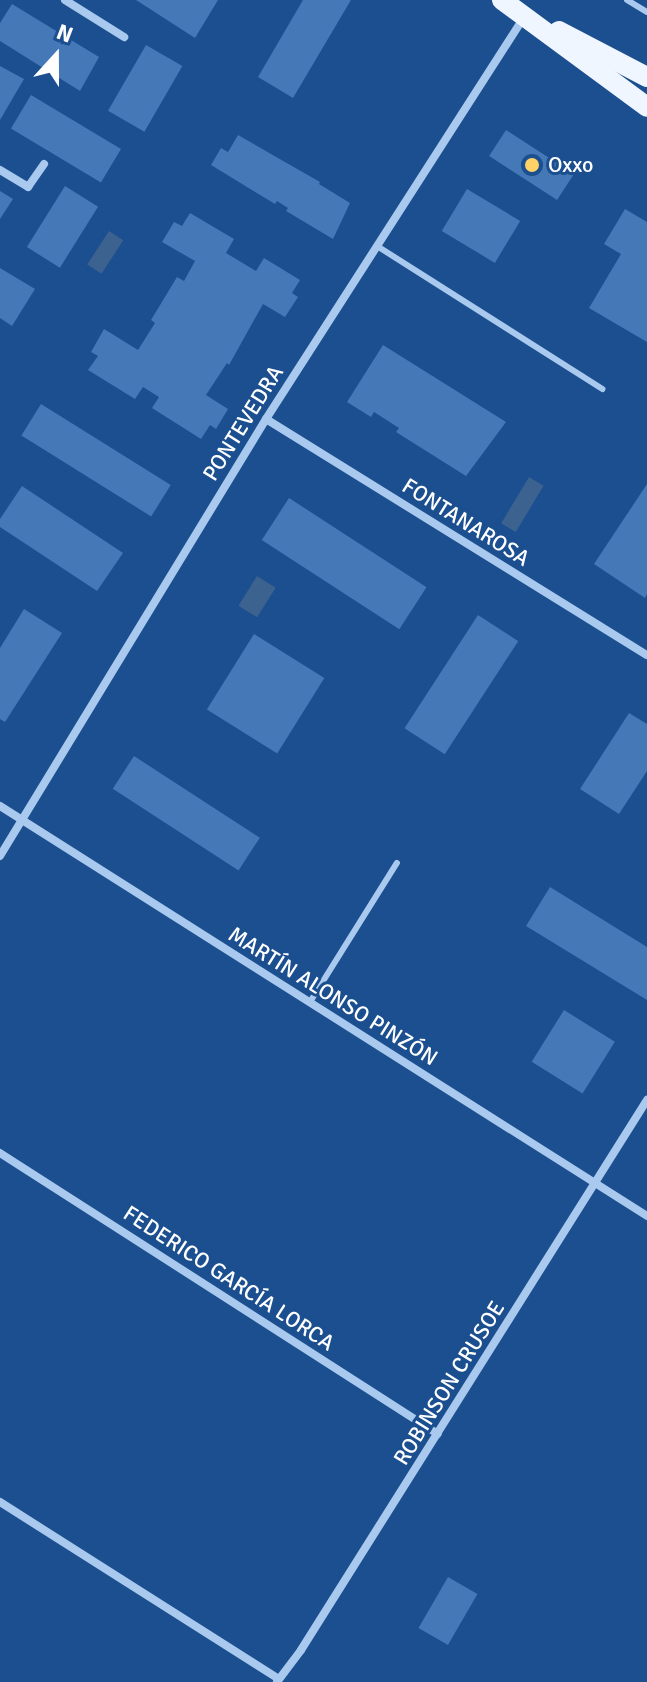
<!DOCTYPE html>
<html>
<head>
<meta charset="utf-8">
<style>
	body { margin:0 }
	#map { position:relative; width:647px; height:1682px; overflow:hidden; background:#1b4f8f; font-family:Signika,sans-serif }
	div>[style] { position:absolute }
	[style*='--x'] { left:calc(var(--x)*1px); top:calc(var(--y)*1px); width:calc(var(--w)*1px); rotate:calc(var(--a)*1deg) }
	.water>* { inset:0; background:#3c6290; transform-origin:0 0 }
	.building>* { inset:0; background:#4478b7; transform-origin:0 0 }
	.lane>* { height:6px; margin:-3px; padding:0 3px; transform-origin:3px; border-radius:3px; background:#a9c9ee }
	.street>* { height:8px; margin:-4px; padding:0 4px; transform-origin:4px; border-radius:4px; background:#a9c9ee }
	.primary>* { height:20px; margin:-10px; padding:0 10px; transform-origin:10px; border-radius:10px; background:#f0f6ff }
	.dots>* { width:22px; height:22px; translate:-50% -50%; box-sizing:border-box; border:4px solid #1b4f8f; border-radius:50% }
	span { translate:-50% -50%; white-space:nowrap; text-align:center; line-height:1.15; -webkit-text-stroke:6px #1b4f8f; paint-order:stroke }
	.poi-label { font-size:22px; color:#fff }
	.left { translate:0 -50%; text-align:left }
	.street-label { font-size:22px; color:#fff }
	.north { position:absolute; left:16px; top:16px; width:80px; height:80px; -webkit-text-stroke:6px #1b4f8f; paint-order:stroke; rotate:21deg; font-size:22px; font-weight:700; line-height:32px; text-align:center; color:#fff }
	.north::after { content:''; display:block; margin:auto; width:28px; height:36px; background:#fff; clip-path:polygon(50% 0,100% 100%,50% 72%,0 100%) }
</style>
</head>
<body>
<div id="map">
	<div class="water">
		<div style="left:109px;top:231px;width:17px;height:40px;rotate:33deg"></div>
		<div style="left:529px;top:477px;width:17px;height:54px;rotate:31deg"></div>
		<div style="left:257px;top:576px;width:22px;height:35px;rotate:32deg"></div>
	</div>
	<div class="building">
		<div style="clip-path:polygon(136px 0,218px 0,195px 38px)"></div>
		<div style="clip-path:polygon(303px 0,351px 0,293px 98px,258px 77px)"></div>
		<div style="clip-path:polygon(12px 4px,99px 57px,80px 91px,0 41px,0 23px)"></div>
		<div style="left:146px;top:45px;width:42px;height:76px;rotate:30deg"></div>
		<div style="clip-path:polygon(0 66px,24px 79px,0 120px)"></div>
		<div style="left:31px;top:95px;width:105px;height:39px;rotate:31deg"></div>
		<div style="left:506px;top:130px;width:81px;height:31px;rotate:33deg"></div>
		<div style="clip-path:polygon(238px 135px,320px 182px,319px 184px,350px 203px,333px 239px,286px 211px,288px 208px,277px 201px,275px 204px,211px 165px,221px 148px,228px 152px)"></div>
		<div style="left:65px;top:186px;width:39px;height:72px;rotate:32deg"></div>
		<div style="left:467px;top:189px;width:62px;height:49px;rotate:31deg"></div>
		<div style="clip-path:polygon(0 191px,13px 199px,0 219px)"></div>
		<div style="clip-path:polygon(625px 209px,647px 222px,647px 342px,589px 308px,621px 254px,604px 244px)"></div>
		<div style="clip-path:polygon(190px 213px,234px 239px,226px 253px,256px 271px,264px 258px,300px 280px,292px 293px,298px 297px,285px 317px,263px 304px,229px 365px,227px 363px,206px 395px,228px 409px,216px 429px,210px 425px,201px 439px,152px 408px,159px 397px,143px 387px,135px 399px,88px 370px,98px 356px,91px 352px,104px 329px,138px 350px,155px 323px,151px 320px,177px 277px,184px 281px,195px 261px,162px 242px,174px 222px,182px 226px)"></div>
		<div style="clip-path:polygon(0 268px,35px 289px,12px 326px,0 318px)"></div>
		<div style="clip-path:polygon(383px 345px,506px 422px,466px 476px,396px 432px,399px 428px,374px 412px,371px 417px,347px 402px)"></div>
		<div style="left:41px;top:404px;width:153px;height:37px;rotate:32deg"></div>
		<div style="clip-path:polygon(647px 484px,647px 594px,645px 598px,594px 564px)"></div>
		<div style="clip-path:polygon(22px 486px,123px 553px,97px 591px,0 527px,0 519px)"></div>
		<div style="left:289px;top:498px;width:164px;height:50px;rotate:33deg"></div>
		<div style="clip-path:polygon(24px 609px,62px 633px,5px 722px,0 719px,0 648px)"></div>
		<div style="left:478px;top:615px;width:48px;height:135px;rotate:33deg"></div>
		<div style="left:254px;top:634px;width:83px;height:89px;rotate:32deg"></div>
		<div style="clip-path:polygon(629px 713px,647px 724px,647px 771px,619px 814px,580px 789px)"></div>
		<div style="left:134px;top:756px;width:150px;height:39px;rotate:33deg"></div>
		<div style="clip-path:polygon(550px 887px,647px 947px,647px 1000px,526px 926px)"></div>
		<div style="left:564px;top:1010px;width:60px;height:61px;rotate:32deg"></div>
		<div style="left:448px;top:1577px;width:34px;height:59px;rotate:30deg"></div>
	</div>
	<div class="lane">
		<div style="--x:627;--y:0;--w:23;--a:31"></div>
		<div style="--x:377;--y:246;--w:267;--a:32.4"></div>
		<div style="--x:310;--y:1002;--w:164;--a:-58"></div>
	</div>
	<div class="street">
		<div style="--x:65;--y:0;--w:70;--a:32.1"></div>
		<div style="--x:0;--y:170;--w:33;--a:31"></div>
		<div style="--x:28;--y:187;--w:28;--a:-55"></div>
		<div style="--x:266;--y:419;--w:448;--a:31.8"></div>
		<div style="--x:0;--y:806;--w:766;--a:32.36"></div>
		<div style="--x:0;--y:856;--w:512;--a:-58.67"></div>
		<div style="--x:266;--y:419;--w:479;--a:-57.3"></div>
		<div style="--x:0;--y:1153;--w:520;--a:32.68"></div>
		<div style="--x:0;--y:1502;--w:330;--a:32.4"></div>
		<div style="--x:277;--y:1682;--w:40;--a:-53"></div>
		<div style="--x:301;--y:1650;--w:650;--a:-57.83"></div>
	</div>
	<div class="primary">
		<div style="--x:502;--y:0;--w:180;--a:36.4"></div>
		<div style="--x:559;--y:31;--w:99;--a:27.6"></div>
	</div>
	<div class="dots">
		<div style="left:532px;top:165px;background:#ffd166"></div>
	</div>
	<div class="poi-label">
		<span class="left" style="left:548px;top:165px">Oxxo</span>
	</div>
	<div class="street-label">
		<span style="left:243px;top:423px;rotate:-58deg">PONTEVEDRA</span>
		<span style="left:466px;top:522px;rotate:32deg">FONTANAROSA</span>
		<span style="left:333px;top:996px;rotate:32deg">MARTÍN ALONSO PINZÓN</span>
		<span style="left:229px;top:1278px;rotate:33deg">FEDERICO GARCÍA LORCA</span>
		<span style="left:449px;top:1383px;rotate:-58deg">ROBINSON CRUSOE</span>
	</div>
	<div class="north">N</div>
</div>
</body>
</html>
